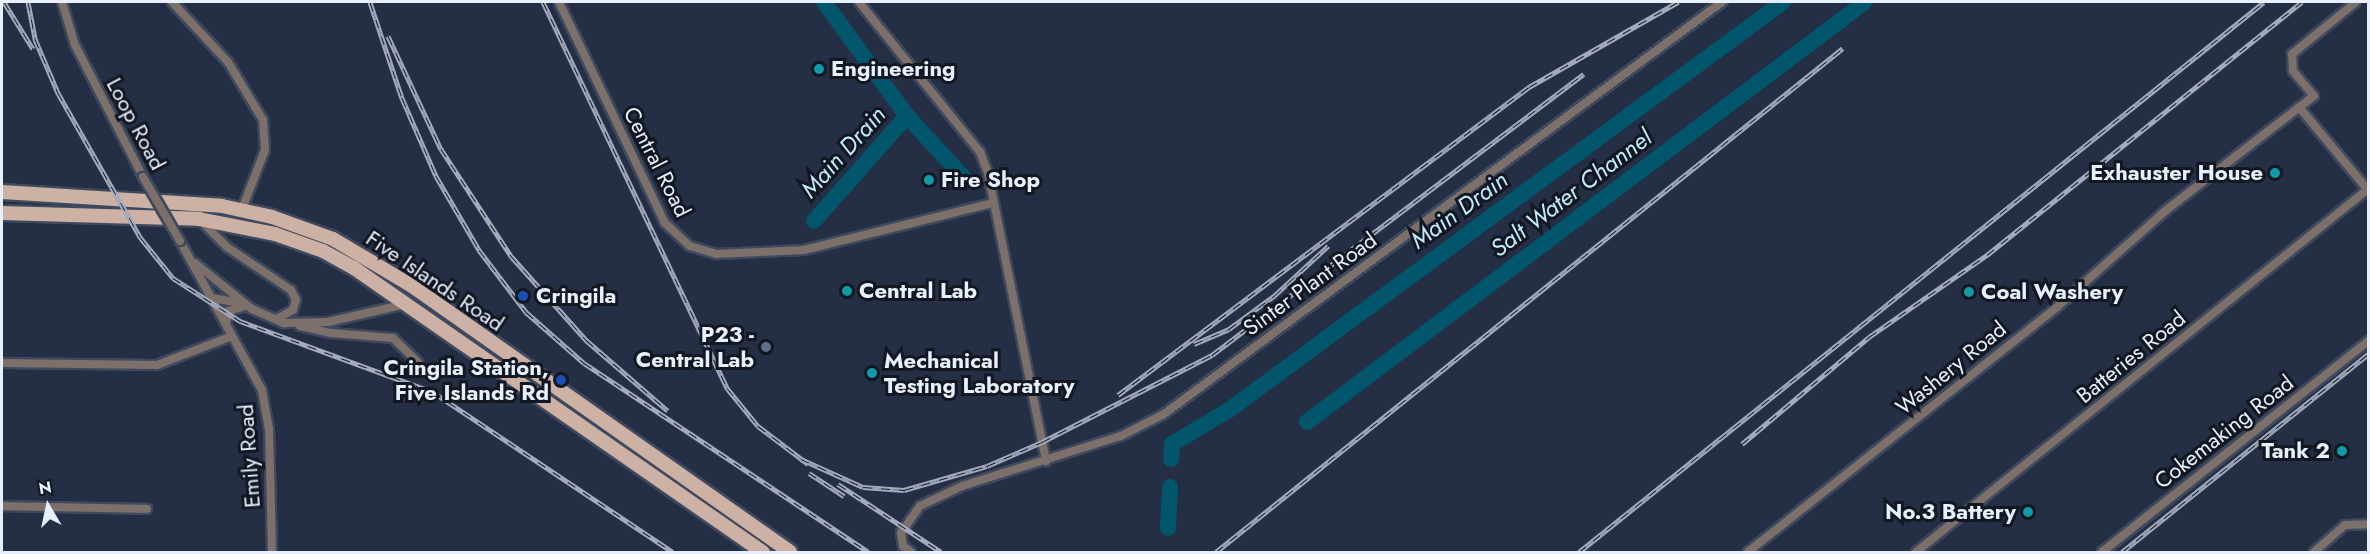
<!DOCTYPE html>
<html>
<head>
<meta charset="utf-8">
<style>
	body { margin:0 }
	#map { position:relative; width:2370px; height:554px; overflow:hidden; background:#242e44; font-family:Jost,sans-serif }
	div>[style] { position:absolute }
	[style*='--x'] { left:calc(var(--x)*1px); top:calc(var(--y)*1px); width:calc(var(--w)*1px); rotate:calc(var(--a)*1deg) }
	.river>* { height:16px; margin:-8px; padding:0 8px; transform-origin:8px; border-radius:8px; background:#01566b }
	.roads { filter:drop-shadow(2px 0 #3f495e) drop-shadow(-2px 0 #3f495e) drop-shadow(0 2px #3f495e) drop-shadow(0 -2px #3f495e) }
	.street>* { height:8px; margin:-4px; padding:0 4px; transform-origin:4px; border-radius:4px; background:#7d706a }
	.primary>* { height:14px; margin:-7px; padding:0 7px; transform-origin:7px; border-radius:7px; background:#ccb1a4 }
	.rail>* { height:5px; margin-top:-2.5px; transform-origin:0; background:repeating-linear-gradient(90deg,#121721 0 9px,#a2aabb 0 18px); box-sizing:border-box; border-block:2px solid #a2aabb }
	.bridges { filter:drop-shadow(2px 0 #3f495e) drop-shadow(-2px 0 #3f495e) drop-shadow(0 2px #3f495e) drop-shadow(0 -2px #3f495e) }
	.street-bridge>* { height:8px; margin:-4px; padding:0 4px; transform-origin:4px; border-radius:4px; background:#7d706a }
	.dots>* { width:16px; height:16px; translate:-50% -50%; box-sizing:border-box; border:3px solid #121721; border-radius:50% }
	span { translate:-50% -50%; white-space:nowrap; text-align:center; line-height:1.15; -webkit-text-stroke:6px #121721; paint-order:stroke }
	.poi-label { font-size:22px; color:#e8effe; font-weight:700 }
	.left { translate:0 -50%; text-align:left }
	.right { translate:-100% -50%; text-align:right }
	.street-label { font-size:22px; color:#e8effe }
	.water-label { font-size:24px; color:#bfebfb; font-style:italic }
	.frame { position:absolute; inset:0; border:3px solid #e8effe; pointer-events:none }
	.north { position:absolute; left:18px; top:476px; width:60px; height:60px; -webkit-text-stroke:4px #121721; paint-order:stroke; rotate:351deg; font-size:16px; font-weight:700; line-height:24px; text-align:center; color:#e8effe }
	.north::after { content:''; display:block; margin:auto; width:21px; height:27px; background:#e8effe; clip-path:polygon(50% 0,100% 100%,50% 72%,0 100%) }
</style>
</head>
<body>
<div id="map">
	<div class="river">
		<div style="--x:824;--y:2;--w:141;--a:53.9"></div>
		<div style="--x:907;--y:116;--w:86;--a:47.4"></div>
		<div style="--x:814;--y:221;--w:140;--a:-48.5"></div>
		<div style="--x:1307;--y:422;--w:698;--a:-36.97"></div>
		<div style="--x:1171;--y:459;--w:15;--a:-86"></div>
		<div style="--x:1172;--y:444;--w:66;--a:-30.8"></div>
		<div style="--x:1229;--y:410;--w:688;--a:-36.37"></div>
		<div style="--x:1168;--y:528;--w:41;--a:-87.2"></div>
	</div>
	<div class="roads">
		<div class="street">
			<div style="--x:62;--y:2;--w:45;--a:73.2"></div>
			<div style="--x:75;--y:45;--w:148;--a:62.7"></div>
			<div style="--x:172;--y:2;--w:82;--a:47"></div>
			<div style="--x:228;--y:62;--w:68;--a:58.9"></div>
			<div style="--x:263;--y:120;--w:30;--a:86"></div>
			<div style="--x:265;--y:150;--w:63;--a:111.3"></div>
			<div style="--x:559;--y:2;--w:245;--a:64.4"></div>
			<div style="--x:665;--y:223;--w:34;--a:43"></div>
			<div style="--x:690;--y:246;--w:28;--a:17"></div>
			<div style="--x:717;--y:254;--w:87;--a:-2.6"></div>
			<div style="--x:804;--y:250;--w:195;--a:-14"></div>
			<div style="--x:859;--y:2;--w:193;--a:51.1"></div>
			<div style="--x:980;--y:152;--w:22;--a:69"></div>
			<div style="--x:988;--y:173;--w:294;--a:78.6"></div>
			<div style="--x:2299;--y:107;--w:108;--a:50.3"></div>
			<div style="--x:200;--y:220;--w:38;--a:45"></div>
			<div style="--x:227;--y:247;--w:77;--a:33.9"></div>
			<div style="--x:291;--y:290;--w:11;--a:63"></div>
			<div style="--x:296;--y:300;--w:10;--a:107"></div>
			<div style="--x:293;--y:310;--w:19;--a:152"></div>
			<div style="--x:180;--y:241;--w:170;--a:61.2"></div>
			<div style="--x:262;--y:390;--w:39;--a:80"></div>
			<div style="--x:269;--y:428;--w:124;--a:88.6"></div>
			<div style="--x:195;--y:263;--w:73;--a:38.9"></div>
			<div style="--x:252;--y:309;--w:35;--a:24"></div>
			<div style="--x:284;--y:323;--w:44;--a:-1.3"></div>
			<div style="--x:328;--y:322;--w:80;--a:-13"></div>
			<div style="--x:211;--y:298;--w:30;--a:9"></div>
			<div style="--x:226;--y:324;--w:13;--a:-81"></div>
			<div style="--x:228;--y:311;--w:18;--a:-16"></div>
			<div style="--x:300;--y:326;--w:32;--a:13"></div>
			<div style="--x:331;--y:333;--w:62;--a:4.6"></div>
			<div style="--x:393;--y:338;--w:35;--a:44"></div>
			<div style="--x:2;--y:363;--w:155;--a:0.7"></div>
			<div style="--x:157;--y:365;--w:80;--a:-21.1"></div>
			<div style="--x:2;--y:506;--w:145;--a:1.2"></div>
			<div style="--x:911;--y:552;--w:10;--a:-143"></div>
			<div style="--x:903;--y:546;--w:13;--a:-99"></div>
			<div style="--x:901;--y:533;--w:33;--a:-55"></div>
			<div style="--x:920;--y:506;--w:47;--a:-25.5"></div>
			<div style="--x:962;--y:486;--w:167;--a:-17.5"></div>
			<div style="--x:1121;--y:436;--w:48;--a:-27.1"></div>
			<div style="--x:1164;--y:414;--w:694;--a:-36.44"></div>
			<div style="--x:1748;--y:552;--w:394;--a:-38.4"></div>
			<div style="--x:2057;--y:307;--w:144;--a:-41.6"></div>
			<div style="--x:2165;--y:211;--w:188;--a:-37.7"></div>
			<div style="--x:2314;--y:96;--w:33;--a:-130"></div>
			<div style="--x:2293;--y:71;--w:17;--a:-93"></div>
			<div style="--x:2292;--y:54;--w:82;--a:-39.1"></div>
			<div style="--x:1916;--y:552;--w:580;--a:-38.77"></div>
			<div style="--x:2102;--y:552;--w:340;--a:-38.4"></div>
			<div style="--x:2314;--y:552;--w:41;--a:-41.1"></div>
			<div style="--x:2345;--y:525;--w:23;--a:-2"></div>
		</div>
		<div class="primary">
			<div style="--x:2;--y:192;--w:220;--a:3.6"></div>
			<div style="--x:222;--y:206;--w:51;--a:12.4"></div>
			<div style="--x:272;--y:217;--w:65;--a:19.8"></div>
			<div style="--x:333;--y:239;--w:92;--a:30.7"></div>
			<div style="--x:412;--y:286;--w:462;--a:35.1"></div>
			<div style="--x:2;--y:213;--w:197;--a:1.7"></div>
			<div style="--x:199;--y:219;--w:77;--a:11.2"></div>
			<div style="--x:275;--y:234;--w:51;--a:19.5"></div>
			<div style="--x:323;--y:251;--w:35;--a:29"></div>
			<div style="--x:354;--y:268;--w:498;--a:34.8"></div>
		</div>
	</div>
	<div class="rail">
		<div style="--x:4;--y:2;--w:55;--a:58.3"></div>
		<div style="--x:28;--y:2;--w:38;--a:79"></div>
		<div style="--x:35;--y:39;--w:59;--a:66.9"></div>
		<div style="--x:58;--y:93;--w:166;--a:60.3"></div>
		<div style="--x:140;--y:237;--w:53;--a:51.2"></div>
		<div style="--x:173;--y:278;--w:80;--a:32.7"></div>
		<div style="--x:240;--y:321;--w:206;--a:20.2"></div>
		<div style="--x:433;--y:392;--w:288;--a:33.7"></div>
		<div style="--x:370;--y:2;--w:101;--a:71.6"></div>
		<div style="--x:402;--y:98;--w:85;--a:66.4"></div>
		<div style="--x:436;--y:176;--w:86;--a:59.8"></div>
		<div style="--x:479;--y:250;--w:78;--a:52.8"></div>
		<div style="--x:526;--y:312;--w:77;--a:41.3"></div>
		<div style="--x:584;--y:363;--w:341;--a:33.6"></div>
		<div style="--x:543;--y:2;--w:428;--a:64.5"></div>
		<div style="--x:727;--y:388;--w:49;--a:50.8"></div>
		<div style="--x:758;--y:426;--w:63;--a:37.2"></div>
		<div style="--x:388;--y:36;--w:125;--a:64.9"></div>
		<div style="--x:441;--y:149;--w:128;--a:56.8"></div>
		<div style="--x:511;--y:256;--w:113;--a:48.2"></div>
		<div style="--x:586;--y:340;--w:108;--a:40.9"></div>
		<div style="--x:1194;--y:344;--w:38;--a:-23"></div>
		<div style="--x:1229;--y:329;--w:56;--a:-36.3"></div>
		<div style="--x:1274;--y:296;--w:74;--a:-42.8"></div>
		<div style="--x:1118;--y:395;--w:514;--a:-36.85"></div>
		<div style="--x:1529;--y:87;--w:172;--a:-29.7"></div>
		<div style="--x:1742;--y:444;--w:166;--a:-40.1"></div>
		<div style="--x:1869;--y:337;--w:144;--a:-34.8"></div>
		<div style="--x:1987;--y:255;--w:404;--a:-38.8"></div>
		<div style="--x:801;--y:459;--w:68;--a:24.3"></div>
		<div style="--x:863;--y:487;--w:41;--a:4.2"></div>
		<div style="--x:904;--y:490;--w:86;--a:-16.1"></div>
		<div style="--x:987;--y:466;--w:60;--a:-23.6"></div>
		<div style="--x:1042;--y:442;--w:191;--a:-27.1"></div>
		<div style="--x:1212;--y:355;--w:466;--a:-37.1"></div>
		<div style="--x:809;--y:473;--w:42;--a:33.3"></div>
		<div style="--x:838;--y:484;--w:123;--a:33.4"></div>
		<div style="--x:1216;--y:552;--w:804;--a:-38.79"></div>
		<div style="--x:1579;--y:552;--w:878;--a:-38.76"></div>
		<div style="--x:2122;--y:552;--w:316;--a:-38.8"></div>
	</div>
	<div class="bridges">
		<div class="street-bridge">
			<div style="--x:143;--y:177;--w:74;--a:60"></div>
		</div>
	</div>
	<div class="dots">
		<div style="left:819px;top:69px;background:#0f9aa8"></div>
		<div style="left:2275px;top:173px;background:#0f9aa8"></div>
		<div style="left:929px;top:180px;background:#0f9aa8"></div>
		<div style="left:847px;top:291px;background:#0f9aa8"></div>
		<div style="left:1969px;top:292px;background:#0f9aa8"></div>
		<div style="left:523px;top:296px;background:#1a4fb4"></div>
		<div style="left:766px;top:347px;background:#5c6f8a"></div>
		<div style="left:872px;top:373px;background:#0f9aa8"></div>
		<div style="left:561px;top:380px;background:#1a4fb4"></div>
		<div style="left:2342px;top:451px;background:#0f9aa8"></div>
		<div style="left:2028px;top:512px;background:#0f9aa8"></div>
	</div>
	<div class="poi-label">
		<span class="left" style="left:831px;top:69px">Engineering</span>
		<span class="right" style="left:2263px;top:173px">Exhauster House</span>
		<span class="left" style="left:941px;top:180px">Fire Shop</span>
		<span class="left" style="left:859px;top:291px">Central Lab</span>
		<span class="left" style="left:1981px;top:292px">Coal Washery</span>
		<span class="left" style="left:536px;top:296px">Cringila</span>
		<span class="right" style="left:754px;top:347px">P23 -<br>Central Lab</span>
		<span class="left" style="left:884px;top:373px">Mechanical<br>Testing Laboratory</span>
		<span class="right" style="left:549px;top:380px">Cringila Station,<br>Five Islands Rd</span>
		<span class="right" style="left:2330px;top:451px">Tank 2</span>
		<span class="right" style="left:2016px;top:512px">No.3 Battery</span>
	</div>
	<div class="street-label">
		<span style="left:136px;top:124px;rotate:62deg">Loop Road</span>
		<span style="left:657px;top:162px;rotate:63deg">Central Road</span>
		<span style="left:435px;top:281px;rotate:34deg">Five Islands Road</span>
		<span style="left:1310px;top:284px;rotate:-36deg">Sinter Plant Road</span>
		<span style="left:2131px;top:357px;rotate:-39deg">Batteries Road</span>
		<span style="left:1951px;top:368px;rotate:-39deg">Washery Road</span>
		<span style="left:2224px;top:432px;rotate:-38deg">Cokemaking Road</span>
		<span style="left:249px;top:456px;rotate:-94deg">Emily Road</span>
	</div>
	<div class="water-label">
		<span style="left:843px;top:152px;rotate:-48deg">Main Drain</span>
		<span style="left:1571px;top:193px;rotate:-37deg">Salt Water Channel</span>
		<span style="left:1459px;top:210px;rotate:-36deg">Main Drain</span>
	</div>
	<div class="frame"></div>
	<div class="north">N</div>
</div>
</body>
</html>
